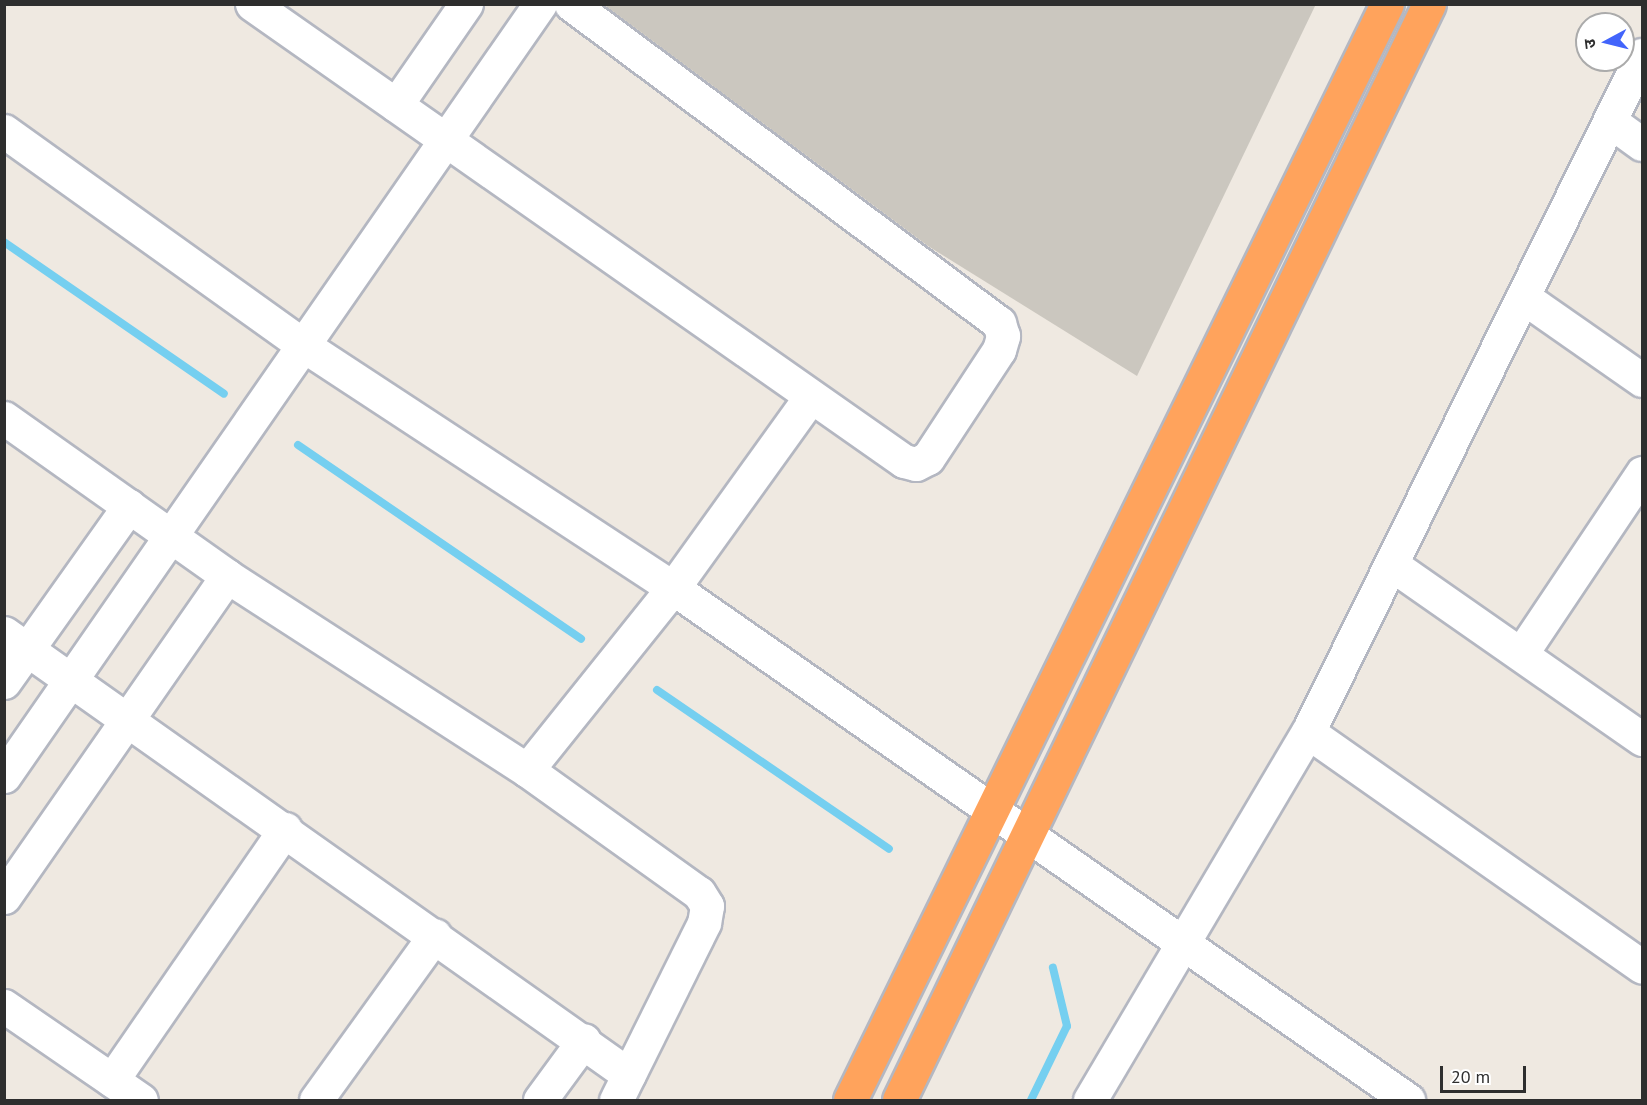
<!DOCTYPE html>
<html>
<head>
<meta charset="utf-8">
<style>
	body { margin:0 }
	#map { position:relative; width:1647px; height:1105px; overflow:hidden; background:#efe9e1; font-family:"PT Sans","Noto Sans Devanagari",sans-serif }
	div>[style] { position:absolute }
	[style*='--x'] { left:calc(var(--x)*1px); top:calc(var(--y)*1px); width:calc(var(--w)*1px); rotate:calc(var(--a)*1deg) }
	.stream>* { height:8px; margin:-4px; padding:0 4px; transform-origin:4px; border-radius:4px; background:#75cff0 }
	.building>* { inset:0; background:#cbc7bf }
	.roads { filter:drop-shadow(2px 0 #b4b7c1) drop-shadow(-2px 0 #b4b7c1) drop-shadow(0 2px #b4b7c1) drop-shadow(0 -2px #b4b7c1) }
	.street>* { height:33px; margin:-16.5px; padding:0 16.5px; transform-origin:16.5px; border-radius:16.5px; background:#fff }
	.highway>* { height:33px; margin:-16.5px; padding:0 16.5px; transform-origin:16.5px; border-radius:16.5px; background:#ffa35c }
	span { translate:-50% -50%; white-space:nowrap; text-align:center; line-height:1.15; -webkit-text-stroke:5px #fff; paint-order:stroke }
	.frame { position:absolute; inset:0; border:6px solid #2e2e2e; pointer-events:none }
	.north { position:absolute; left:1575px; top:12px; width:60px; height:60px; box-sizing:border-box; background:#fff; border:2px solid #ababab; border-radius:50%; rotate:263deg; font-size:16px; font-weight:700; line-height:24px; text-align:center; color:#2e2e2e }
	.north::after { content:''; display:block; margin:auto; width:21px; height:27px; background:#4264fb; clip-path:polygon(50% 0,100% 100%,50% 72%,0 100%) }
	.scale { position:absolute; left:1440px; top:1066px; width:86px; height:27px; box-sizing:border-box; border:3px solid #2e2e2e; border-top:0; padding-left:8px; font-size:18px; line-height:21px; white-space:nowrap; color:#2e2e2e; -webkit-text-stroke:4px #fff; paint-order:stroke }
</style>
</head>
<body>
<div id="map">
	<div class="stream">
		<div style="--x:4;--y:242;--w:267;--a:34.6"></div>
		<div style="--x:298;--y:445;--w:343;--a:34.4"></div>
		<div style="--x:657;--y:690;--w:281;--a:34.4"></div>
		<div style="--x:1031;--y:1100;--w:82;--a:-64.1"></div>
		<div style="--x:1067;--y:1026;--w:60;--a:-103.6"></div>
	</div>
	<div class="building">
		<div style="clip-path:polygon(603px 4px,1316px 4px,1137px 376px,928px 246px)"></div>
	</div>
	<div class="roads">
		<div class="street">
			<div style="--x:252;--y:4;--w:796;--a:35.03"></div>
			<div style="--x:904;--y:461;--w:12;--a:14"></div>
			<div style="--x:916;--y:464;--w:13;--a:-27"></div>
			<div style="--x:928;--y:458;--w:129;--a:-56.7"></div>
			<div style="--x:999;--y:350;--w:15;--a:-74"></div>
			<div style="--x:1003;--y:336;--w:14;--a:-107"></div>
			<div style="--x:999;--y:323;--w:534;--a:-143.3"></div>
			<div style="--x:396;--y:105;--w:123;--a:-55.3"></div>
			<div style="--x:1610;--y:121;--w:39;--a:36"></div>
			<div style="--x:4;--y:131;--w:371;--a:35.6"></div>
			<div style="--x:306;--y:347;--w:439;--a:33.3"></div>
			<div style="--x:673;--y:588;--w:896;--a:34.86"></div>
			<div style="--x:1523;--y:297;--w:145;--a:34.9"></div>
			<div style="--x:4;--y:418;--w:273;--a:35.3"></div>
			<div style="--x:227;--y:576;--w:357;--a:32.9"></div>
			<div style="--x:527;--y:770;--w:211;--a:35.6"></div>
			<div style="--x:699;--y:893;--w:15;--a:58"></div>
			<div style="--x:707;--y:906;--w:17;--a:100"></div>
			<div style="--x:704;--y:923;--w:198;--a:116.4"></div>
			<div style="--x:1391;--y:564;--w:306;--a:34.9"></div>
			<div style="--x:4;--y:633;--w:765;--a:35.27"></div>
			<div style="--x:1521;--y:654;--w:218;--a:-56.2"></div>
			<div style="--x:4;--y:682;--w:216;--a:-54.6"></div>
			<div style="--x:1308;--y:732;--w:408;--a:35.1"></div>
			<div style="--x:527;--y:770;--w:233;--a:-51.3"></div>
			<div style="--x:673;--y:588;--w:235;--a:-54.3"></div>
			<div style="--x:4;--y:776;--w:940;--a:-55.23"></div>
			<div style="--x:4;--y:897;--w:391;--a:-55.2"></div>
			<div style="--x:4;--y:1006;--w:166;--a:34.5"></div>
			<div style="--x:112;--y:1080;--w:305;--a:-55.4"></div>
			<div style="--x:316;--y:1100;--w:203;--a:-54.2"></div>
			<div style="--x:540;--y:1100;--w:74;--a:-53.7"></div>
			<div style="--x:1090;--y:1100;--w:428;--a:-59.4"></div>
			<div style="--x:1308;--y:732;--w:755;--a:-63.74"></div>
		</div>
		<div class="highway">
			<div style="--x:850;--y:1100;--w:1220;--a:-63.9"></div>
			<div style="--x:899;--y:1100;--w:1217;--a:-64.19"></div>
		</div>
	</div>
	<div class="frame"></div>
	<div class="north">उ</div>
	<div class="scale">20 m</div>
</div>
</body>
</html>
